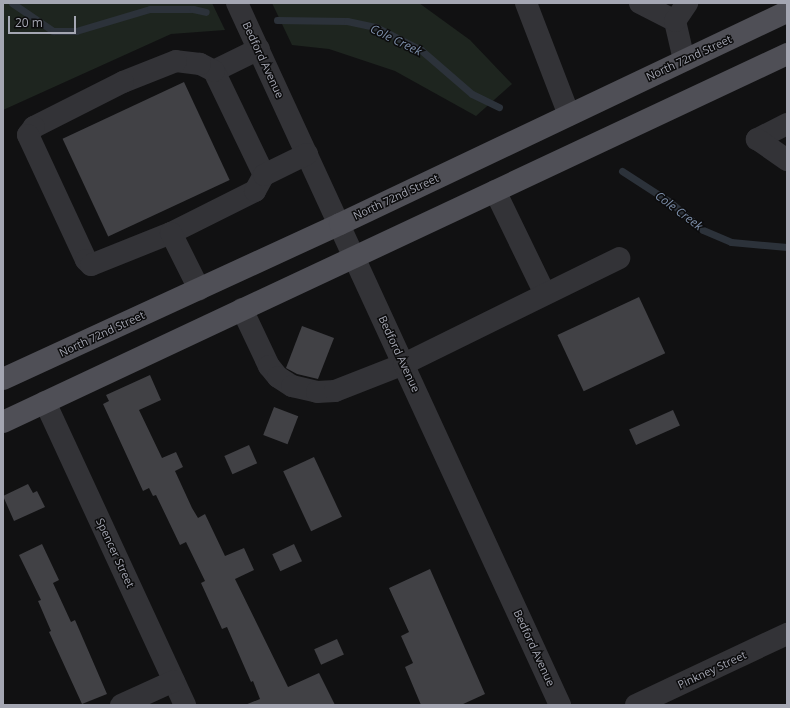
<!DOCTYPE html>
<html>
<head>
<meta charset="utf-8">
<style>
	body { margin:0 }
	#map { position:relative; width:790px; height:708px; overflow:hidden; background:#111112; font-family:"Open Sans",sans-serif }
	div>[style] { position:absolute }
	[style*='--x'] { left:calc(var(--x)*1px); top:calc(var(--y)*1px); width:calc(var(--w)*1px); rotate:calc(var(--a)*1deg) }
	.green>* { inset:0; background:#1e251f }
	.stream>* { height:7px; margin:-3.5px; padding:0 3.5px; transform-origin:3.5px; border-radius:3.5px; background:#2c323a }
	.building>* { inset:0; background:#414145; transform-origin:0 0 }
	.minor>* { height:22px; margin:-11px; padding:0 11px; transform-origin:11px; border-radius:11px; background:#333337 }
	.major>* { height:22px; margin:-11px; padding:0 11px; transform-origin:11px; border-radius:11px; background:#4f4f56 }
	span { translate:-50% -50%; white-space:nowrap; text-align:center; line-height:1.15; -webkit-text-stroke:3px #0c0c0d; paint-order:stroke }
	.street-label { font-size:11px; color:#a4a6b2 }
	.water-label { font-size:12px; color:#7d8faa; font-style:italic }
	.frame { position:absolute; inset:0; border:4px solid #a4a6b2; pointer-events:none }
	.scale { position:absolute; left:8px; top:16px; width:68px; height:18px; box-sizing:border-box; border:2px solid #a4a6b2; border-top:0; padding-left:5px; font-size:12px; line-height:14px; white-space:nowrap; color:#a4a6b2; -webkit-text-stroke:3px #0c0c0d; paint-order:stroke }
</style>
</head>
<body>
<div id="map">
	<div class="green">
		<div style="clip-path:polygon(3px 3px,212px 3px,225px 30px,171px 34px,3px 110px)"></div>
		<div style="clip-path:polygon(272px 3px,419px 3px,470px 40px,512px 84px,476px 116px,395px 71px,329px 49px,292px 45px)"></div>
	</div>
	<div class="stream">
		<div style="--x:12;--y:3;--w:50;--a:34.3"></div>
		<div style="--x:53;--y:31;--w:23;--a:0"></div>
		<div style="--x:76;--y:31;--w:77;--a:-16.6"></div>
		<div style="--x:150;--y:9;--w:43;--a:0"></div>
		<div style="--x:193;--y:9;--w:13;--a:13"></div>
		<div style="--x:277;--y:20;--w:70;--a:0.8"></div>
		<div style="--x:347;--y:21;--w:30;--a:12"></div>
		<div style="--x:376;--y:27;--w:51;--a:27.1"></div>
		<div style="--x:421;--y:50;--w:67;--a:40.8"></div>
		<div style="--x:472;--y:94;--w:30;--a:26"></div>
		<div style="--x:622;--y:171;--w:57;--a:32.9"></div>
		<div style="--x:670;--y:202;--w:43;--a:40.3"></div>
		<div style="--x:703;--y:230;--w:30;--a:23"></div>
		<div style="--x:731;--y:242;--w:56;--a:5.1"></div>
	</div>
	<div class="building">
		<div style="left:184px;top:82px;width:108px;height:134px;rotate:65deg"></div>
		<div style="left:639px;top:297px;width:62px;height:90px;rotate:65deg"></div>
		<div style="clip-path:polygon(302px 326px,334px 338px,318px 379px,297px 374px,286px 368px)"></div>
		<div style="clip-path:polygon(150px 375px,161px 400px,139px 410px,162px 458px,176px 452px,183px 467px,175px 471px,192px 508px,198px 518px,205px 514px,225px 556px,244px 548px,254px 570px,235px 579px,288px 687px,319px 673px,335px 705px,245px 705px,260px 699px,253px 681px,251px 682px,227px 627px,222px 629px,201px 583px,205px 581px,186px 542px,180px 545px,156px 495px,153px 496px,149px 488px,143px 491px,103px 404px,109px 401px,106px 395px)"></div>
		<div style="left:274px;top:407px;width:26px;height:30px;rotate:21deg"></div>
		<div style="left:673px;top:410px;width:17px;height:48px;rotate:66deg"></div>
		<div style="left:249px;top:445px;width:20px;height:27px;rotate:66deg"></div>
		<div style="left:314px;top:457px;width:66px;height:34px;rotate:65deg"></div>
		<div style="clip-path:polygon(28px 484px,33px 493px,37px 491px,45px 507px,14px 521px,3px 496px)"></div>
		<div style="clip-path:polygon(42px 544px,59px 580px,53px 583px,71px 622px,75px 620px,107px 694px,82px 704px,49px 632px,51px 631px,38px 601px,41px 600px,19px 555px)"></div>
		<div style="left:294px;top:544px;width:19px;height:24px;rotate:65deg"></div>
		<div style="clip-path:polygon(430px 569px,485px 694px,461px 705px,421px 705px,405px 667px,413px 663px,401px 636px,409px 632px,389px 588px)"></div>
		<div style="left:337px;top:639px;width:17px;height:25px;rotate:66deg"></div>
	</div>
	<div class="minor">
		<div style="--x:237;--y:3;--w:773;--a:65.29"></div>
		<div style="--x:526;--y:3;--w:120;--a:69"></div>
		<div style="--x:640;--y:3;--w:39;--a:27"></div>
		<div style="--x:684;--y:60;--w:40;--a:-103"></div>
		<div style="--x:675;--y:21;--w:22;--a:-56"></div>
		<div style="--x:214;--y:71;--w:50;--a:-26.1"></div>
		<div style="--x:787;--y:124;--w:34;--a:153"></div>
		<div style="--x:757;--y:139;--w:37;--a:35"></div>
		<div style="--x:264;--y:175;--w:115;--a:-115.7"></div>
		<div style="--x:214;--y:71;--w:16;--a:-153"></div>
		<div style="--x:200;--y:64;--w:24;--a:-173"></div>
		<div style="--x:176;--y:61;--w:57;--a:158.4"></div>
		<div style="--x:123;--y:82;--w:100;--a:153.2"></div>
		<div style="--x:34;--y:127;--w:10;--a:127"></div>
		<div style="--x:28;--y:135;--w:138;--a:65.1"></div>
		<div style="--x:86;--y:260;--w:7;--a:45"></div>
		<div style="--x:91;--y:265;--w:86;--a:-21.8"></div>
		<div style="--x:171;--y:233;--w:94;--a:-26.6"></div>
		<div style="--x:255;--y:191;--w:18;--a:-61"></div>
		<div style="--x:264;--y:175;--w:48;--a:-26"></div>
		<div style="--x:495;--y:191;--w:114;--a:64.1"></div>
		<div style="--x:171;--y:233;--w:63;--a:63.4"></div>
		<div style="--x:242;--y:309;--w:63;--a:64.7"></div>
		<div style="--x:269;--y:366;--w:14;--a:51"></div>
		<div style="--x:278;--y:377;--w:17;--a:33"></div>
		<div style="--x:292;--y:386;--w:26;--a:13"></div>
		<div style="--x:317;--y:392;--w:18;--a:-3"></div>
		<div style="--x:335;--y:391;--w:74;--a:-21.4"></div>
		<div style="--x:404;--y:364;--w:240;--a:-26.2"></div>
		<div style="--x:45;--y:402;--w:334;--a:65.2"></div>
		<div style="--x:121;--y:705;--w:58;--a:-24.4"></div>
		<div style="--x:636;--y:705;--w:167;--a:-25.2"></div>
	</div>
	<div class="major">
		<div style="--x:3;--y:379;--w:371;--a:-24.7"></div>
		<div style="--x:340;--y:224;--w:495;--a:-25.4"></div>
		<div style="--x:3;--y:422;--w:866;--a:-25.14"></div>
	</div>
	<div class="street-label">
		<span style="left:689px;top:58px;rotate:-25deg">North 72nd Street</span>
		<span style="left:263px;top:60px;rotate:65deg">Bedford Avenue</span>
		<span style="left:396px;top:197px;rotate:-25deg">North 72nd Street</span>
		<span style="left:102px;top:334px;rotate:-25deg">North 72nd Street</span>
		<span style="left:399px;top:354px;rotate:65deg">Bedford Avenue</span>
		<span style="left:115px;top:553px;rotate:65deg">Spencer Street</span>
		<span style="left:534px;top:648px;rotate:65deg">Bedford Avenue</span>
		<span style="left:712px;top:670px;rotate:-25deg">Pinkney Street</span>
	</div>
	<div class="water-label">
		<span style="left:396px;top:40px;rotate:26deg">Cole Creek</span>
		<span style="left:679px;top:211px;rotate:37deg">Cole Creek</span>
	</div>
	<div class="frame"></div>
	<div class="scale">20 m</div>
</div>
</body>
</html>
